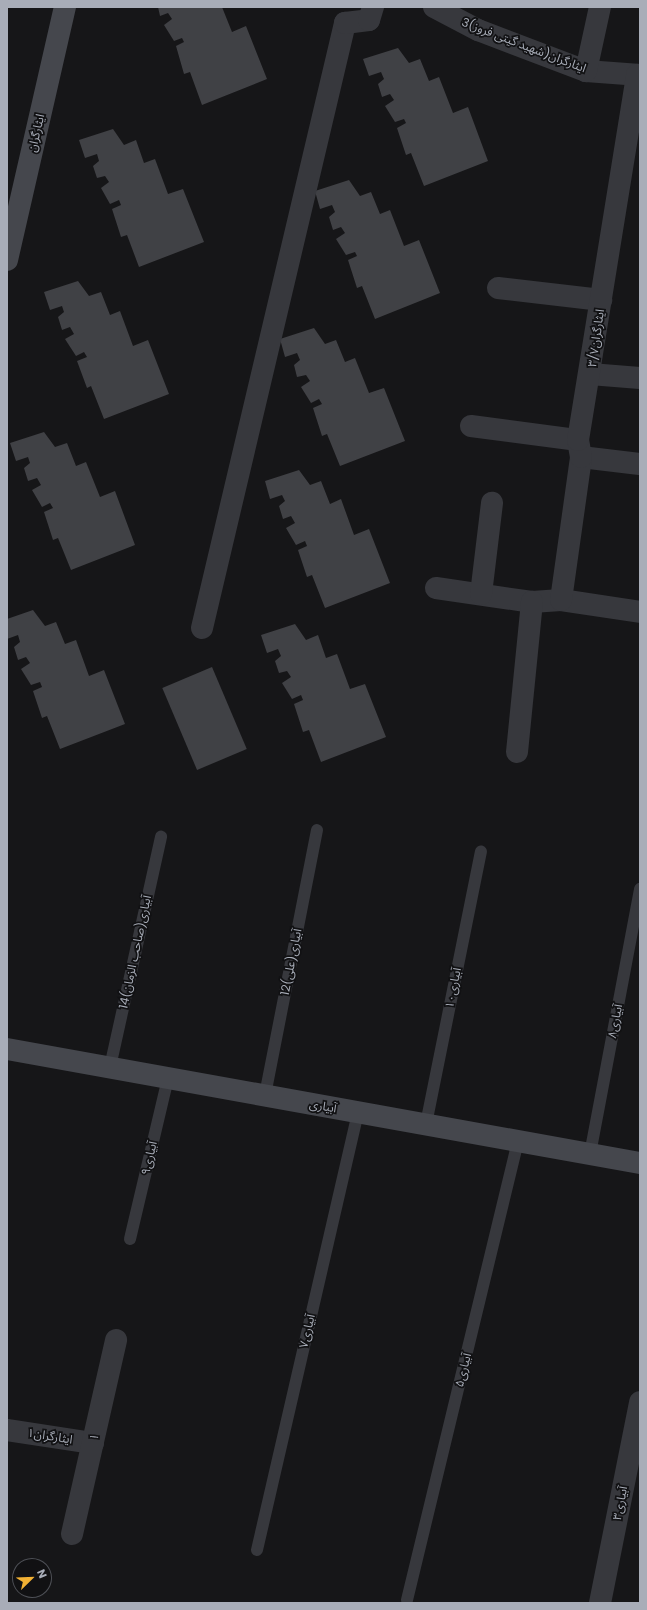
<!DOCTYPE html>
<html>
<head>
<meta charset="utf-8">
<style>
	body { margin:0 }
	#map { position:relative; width:647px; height:1610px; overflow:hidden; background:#161618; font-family:Poppins,"Noto Sans Arabic",sans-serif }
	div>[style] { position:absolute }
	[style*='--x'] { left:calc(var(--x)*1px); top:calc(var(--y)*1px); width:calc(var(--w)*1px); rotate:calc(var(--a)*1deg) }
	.building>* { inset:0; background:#404145; transform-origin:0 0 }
	.lane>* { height:12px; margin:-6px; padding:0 6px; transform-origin:6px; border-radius:6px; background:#37383d }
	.street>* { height:22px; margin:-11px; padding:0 11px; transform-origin:11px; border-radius:11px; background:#37383d }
	.secondary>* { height:22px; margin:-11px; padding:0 11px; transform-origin:11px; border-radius:11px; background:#45474d }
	span { translate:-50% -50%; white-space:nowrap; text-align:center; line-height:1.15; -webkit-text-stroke:3.5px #111113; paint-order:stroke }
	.street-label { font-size:12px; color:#a8adb8 }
	.frame { position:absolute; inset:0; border:8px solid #a8adb8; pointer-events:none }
	.north { position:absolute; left:12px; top:1558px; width:40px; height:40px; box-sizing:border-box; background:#111113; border:1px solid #4d4f55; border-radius:50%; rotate:67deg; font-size:11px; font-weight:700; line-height:16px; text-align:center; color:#a8adb8 }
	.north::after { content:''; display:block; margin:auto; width:14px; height:18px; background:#f2b134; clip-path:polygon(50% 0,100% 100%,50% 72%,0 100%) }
</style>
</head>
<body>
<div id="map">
	<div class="building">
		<div style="clip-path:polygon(158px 7px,222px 7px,232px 32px,246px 26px,267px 79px,202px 105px,190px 72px,184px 74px,176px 46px,184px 42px,182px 38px,174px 41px,164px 25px,172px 19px,168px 13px,160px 16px)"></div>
		<div style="clip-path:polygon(398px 48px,409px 63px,420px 59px,429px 81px,439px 77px,453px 113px,468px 107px,488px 161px,424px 186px,411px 153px,406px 155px,397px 128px,406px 123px,404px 119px,395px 122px,385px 106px,394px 100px,390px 94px,382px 97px,378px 84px,384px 79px,381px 72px,369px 76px,363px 59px)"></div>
		<div style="clip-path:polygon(113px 129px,124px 145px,136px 140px,144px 163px,155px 159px,168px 194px,183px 189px,204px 242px,139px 267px,127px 235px,121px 237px,112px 209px,121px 205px,119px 200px,110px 204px,101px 188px,109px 182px,105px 176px,97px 178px,93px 166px,99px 161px,97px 154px,85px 158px,79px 140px)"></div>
		<div style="clip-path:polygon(349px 180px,360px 196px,371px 192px,380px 214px,390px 210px,404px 246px,419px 240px,440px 293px,375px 319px,362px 286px,357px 288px,348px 260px,357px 256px,355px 252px,346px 255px,336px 239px,345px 233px,341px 227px,333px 230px,329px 217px,335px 212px,332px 205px,320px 209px,315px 191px)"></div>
		<div style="clip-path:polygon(78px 281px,89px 296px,101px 292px,110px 315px,120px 311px,133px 346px,148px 340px,169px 394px,104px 419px,91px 386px,87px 388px,77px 361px,87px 357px,84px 352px,76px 356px,65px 339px,74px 334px,70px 327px,62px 330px,58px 317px,64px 312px,62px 306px,50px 310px,44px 292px)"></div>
		<div style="clip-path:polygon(314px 328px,325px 344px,336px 340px,345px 362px,355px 358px,369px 393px,384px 388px,405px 441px,340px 466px,327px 434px,322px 436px,313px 408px,322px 404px,319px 399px,311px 403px,301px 387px,310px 381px,306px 375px,297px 377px,294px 365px,300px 360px,297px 353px,285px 357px,280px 339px)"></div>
		<div style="clip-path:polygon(44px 432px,55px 447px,67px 443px,76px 466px,86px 462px,100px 497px,115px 491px,135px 545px,71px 570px,58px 538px,53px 540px,44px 512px,53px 508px,50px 503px,42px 507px,32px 490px,41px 485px,37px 478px,28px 481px,24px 468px,30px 463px,28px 457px,16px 461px,10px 443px)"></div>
		<div style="clip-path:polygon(299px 470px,310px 485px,321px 481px,330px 504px,341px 499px,354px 535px,369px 529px,390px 583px,325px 608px,312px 575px,307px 577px,298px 550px,307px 546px,305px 541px,296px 545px,286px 528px,295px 523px,291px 516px,283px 519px,279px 506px,285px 501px,282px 495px,270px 499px,265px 481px)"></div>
		<div style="clip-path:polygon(33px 610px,45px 626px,56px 622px,65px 644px,76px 640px,89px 676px,104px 670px,125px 724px,60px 749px,47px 716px,42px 718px,33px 691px,42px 687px,40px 682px,31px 685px,21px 669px,30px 663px,26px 657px,18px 660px,14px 647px,20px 642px,18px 635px,7px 639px,7px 619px)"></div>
		<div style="clip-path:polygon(295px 624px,306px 640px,318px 635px,326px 658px,337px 654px,350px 689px,365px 684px,386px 737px,321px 762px,309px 730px,303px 732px,294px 704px,303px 700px,301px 695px,292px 699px,282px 683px,291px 677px,287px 671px,279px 673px,275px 661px,281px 656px,278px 649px,267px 653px,261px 635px)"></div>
		<div style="left:212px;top:667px;width:89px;height:54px;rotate:67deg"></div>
	</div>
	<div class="lane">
		<div style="--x:110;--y:1067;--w:236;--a:-77.5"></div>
		<div style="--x:265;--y:1095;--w:270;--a:-78.9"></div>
		<div style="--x:426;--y:1124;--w:278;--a:-78.6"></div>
		<div style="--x:590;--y:1154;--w:270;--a:-79.3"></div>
		<div style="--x:130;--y:1239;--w:165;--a:-76.7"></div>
		<div style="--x:257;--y:1550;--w:449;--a:-77"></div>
		<div style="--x:407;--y:1600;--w:472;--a:-76.4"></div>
	</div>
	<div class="street">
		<div style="--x:434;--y:7;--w:50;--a:27.6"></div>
		<div style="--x:478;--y:30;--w:116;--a:20.8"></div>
		<div style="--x:586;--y:71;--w:54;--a:4.2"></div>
		<div style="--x:586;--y:71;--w:66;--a:-77.7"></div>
		<div style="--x:498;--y:288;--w:104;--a:6.6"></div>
		<div style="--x:590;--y:374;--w:50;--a:4.6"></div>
		<div style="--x:471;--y:426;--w:108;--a:7.5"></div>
		<div style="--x:581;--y:457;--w:59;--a:6.8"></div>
		<div style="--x:436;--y:588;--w:97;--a:8.3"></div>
		<div style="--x:532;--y:602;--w:29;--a:-4"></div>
		<div style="--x:561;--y:600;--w:80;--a:8.6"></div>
		<div style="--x:481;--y:594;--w:92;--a:-83.1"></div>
		<div style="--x:561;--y:600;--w:144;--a:-82"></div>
		<div style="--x:581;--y:457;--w:17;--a:-100"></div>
		<div style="--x:578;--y:440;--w:370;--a:-80.8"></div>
		<div style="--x:202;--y:628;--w:622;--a:-76.7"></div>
		<div style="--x:345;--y:23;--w:24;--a:-7"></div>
		<div style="--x:369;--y:20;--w:14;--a:-73"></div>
		<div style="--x:517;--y:752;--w:151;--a:-84.3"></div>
		<div style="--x:7;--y:1430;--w:87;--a:8.6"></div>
		<div style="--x:72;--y:1534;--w:199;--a:-77.2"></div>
		<div style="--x:600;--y:1603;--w:205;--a:-78.7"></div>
	</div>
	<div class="secondary">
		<div style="--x:7;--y:260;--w:260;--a:-77.1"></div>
		<div style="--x:7;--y:1049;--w:643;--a:10.21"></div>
	</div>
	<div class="street-label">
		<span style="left:524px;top:45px;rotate:21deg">3ایثارگران(شهید گیتی فروز)</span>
		<span style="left:36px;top:133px;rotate:-77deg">ایثارگران</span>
		<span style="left:596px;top:338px;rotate:-82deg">ایثارگران۳/۷</span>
		<span style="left:135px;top:952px;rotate:-78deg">14آبیاری(صاحب الزمان)</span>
		<span style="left:291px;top:962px;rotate:-79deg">12آبیاری(علی)</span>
		<span style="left:453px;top:988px;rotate:-79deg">آبیاری۱۰</span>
		<span style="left:615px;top:1021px;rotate:-79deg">آبیاری۸</span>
		<span style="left:323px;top:1106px;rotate:10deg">آبیاری</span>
		<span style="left:149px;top:1158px;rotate:-77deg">آبیاری۹</span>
		<span style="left:307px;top:1331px;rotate:-77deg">آبیاری۷</span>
		<span style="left:463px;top:1370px;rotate:-76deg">آبیاری۵</span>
		<span style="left:50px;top:1436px;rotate:9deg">ایثارگران۱</span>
		<span style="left:94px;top:1437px;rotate:-77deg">۱</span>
		<span style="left:620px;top:1503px;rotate:-79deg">آبیاری۳</span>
	</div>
	<div class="frame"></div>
	<div class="north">N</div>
</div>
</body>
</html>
